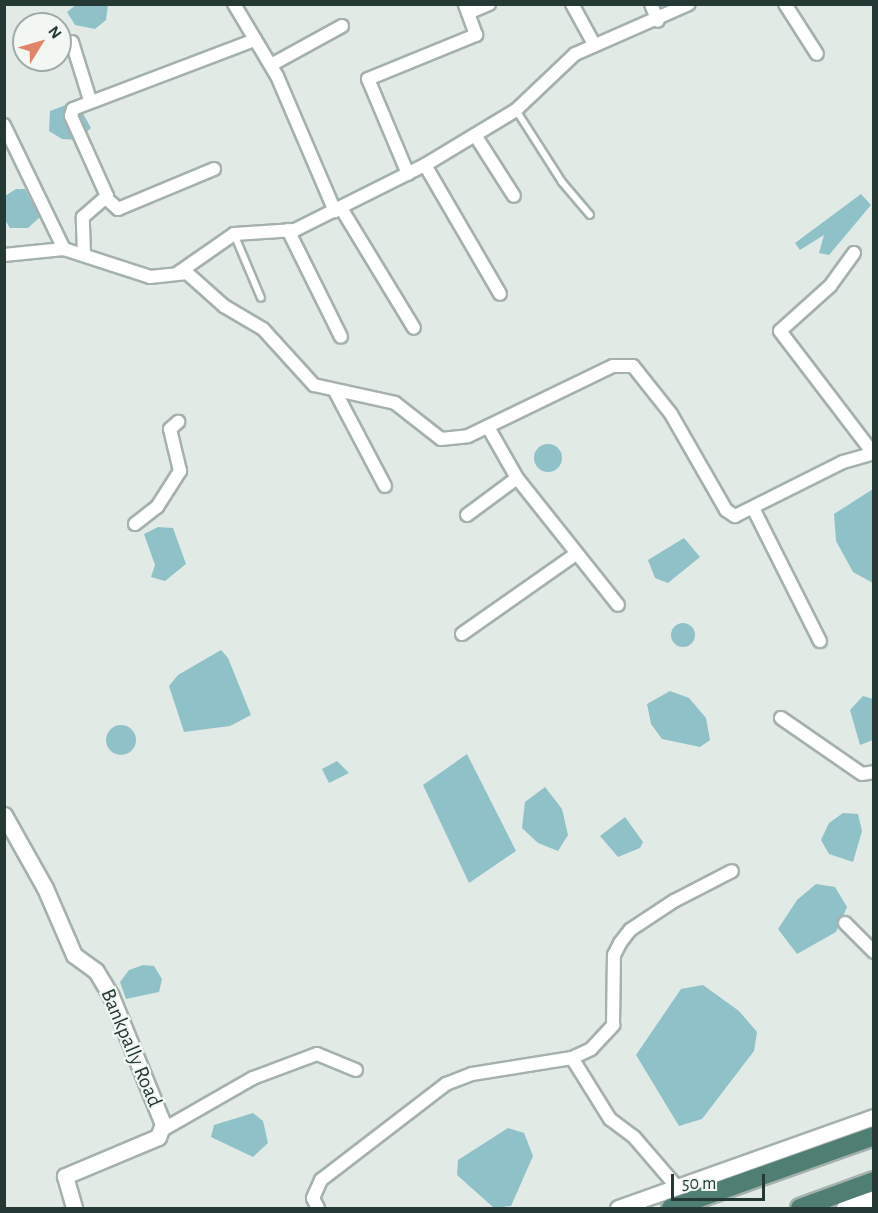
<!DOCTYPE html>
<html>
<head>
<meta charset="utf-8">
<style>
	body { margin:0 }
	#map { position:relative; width:878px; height:1213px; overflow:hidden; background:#e2eae6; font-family:"Alegreya Sans",sans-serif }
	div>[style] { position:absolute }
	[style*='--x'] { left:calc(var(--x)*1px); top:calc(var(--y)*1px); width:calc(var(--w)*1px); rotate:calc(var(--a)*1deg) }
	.water>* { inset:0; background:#8fc1c9 }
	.round { border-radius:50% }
	.roads { filter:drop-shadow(2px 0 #a5b1ad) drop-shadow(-2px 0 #a5b1ad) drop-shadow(0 2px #a5b1ad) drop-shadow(0 -2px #a5b1ad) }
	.service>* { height:6px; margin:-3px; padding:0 3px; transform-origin:3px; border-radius:3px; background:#fff }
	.minor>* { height:12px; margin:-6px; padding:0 6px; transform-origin:6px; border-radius:6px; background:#fff }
	.tertiary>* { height:15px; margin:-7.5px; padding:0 7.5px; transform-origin:7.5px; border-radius:7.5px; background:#fff }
	.trunk>* { height:18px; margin:-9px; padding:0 9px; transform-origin:9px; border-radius:9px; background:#4f7e72 }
	span { translate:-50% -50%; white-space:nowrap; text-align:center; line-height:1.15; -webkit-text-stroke:4.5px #f2f7f4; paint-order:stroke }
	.street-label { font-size:21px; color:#243933 }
	.frame { position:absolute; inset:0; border:6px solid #243933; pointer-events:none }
	.north { position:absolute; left:12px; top:12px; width:60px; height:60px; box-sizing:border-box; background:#f2f7f4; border:2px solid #a0aba7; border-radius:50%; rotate:53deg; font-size:16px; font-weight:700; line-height:24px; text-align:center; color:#243933 }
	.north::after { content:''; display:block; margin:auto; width:21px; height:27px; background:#e28468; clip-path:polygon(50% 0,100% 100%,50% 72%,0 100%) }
	.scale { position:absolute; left:671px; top:1174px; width:94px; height:27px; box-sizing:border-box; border:3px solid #243933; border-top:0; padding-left:8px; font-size:18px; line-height:21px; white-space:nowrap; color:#243933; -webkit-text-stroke:4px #f2f7f4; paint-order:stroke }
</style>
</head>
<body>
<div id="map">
	<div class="water">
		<div style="clip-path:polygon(76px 5px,108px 5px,106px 20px,95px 29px,75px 25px,67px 12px)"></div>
		<div style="clip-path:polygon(76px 101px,91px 128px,78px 140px,62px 139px,49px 131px,50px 111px)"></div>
		<div style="clip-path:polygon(16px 189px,25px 189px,40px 217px,28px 228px,10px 228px,5px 220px,5px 196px)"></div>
		<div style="clip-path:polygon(861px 194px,871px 205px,829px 255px,819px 253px,824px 235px,800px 250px,795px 243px)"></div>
		<div class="round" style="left:534px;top:444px;width:28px;height:28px"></div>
		<div style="clip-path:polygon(873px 489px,873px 583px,853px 572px,836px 541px,834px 514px)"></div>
		<div style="clip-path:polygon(158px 527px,173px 528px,186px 564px,165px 581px,151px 577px,155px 565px,144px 534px)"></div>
		<div style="clip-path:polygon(684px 538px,700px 557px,668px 583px,655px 578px,648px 560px)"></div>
		<div class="round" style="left:671px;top:623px;width:24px;height:24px"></div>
		<div style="clip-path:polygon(221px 650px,228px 658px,251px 715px,230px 726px,184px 732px,169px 686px,178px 675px)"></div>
		<div style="clip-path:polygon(670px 691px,689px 698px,706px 718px,710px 740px,700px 747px,662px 739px,651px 724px,647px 704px)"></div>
		<div style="clip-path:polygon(863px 696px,873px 699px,873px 740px,860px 745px,850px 710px)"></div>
		<div class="round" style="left:106px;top:725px;width:30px;height:30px"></div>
		<div style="clip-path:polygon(467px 754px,516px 851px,469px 883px,423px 785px)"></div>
		<div style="clip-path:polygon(337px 761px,349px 773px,329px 783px,322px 769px)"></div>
		<div style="clip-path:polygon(545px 787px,562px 809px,568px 835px,558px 851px,538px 843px,522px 828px,525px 802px)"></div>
		<div style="clip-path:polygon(843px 813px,858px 814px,862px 831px,853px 862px,829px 854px,821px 840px,829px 823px)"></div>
		<div style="clip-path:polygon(625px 817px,643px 842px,640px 848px,618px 857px,600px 836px)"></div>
		<div style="clip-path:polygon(816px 884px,835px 887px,847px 907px,836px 932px,797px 954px,778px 929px,797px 900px)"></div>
		<div style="clip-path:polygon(143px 965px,154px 966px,162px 979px,159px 992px,126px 999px,120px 982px,129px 970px)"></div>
		<div style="clip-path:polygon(703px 985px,739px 1011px,757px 1032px,754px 1051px,702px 1119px,679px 1126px,636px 1055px,681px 989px)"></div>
		<div style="clip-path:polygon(253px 1113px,263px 1121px,268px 1143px,253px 1157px,211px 1137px,214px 1125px)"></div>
		<div style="clip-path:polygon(508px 1128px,524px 1133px,533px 1156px,511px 1206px,494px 1208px,457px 1175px,458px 1160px)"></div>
	</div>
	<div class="roads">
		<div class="service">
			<div style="--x:516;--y:110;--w:85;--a:57.4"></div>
			<div style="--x:562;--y:182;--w:43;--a:49.7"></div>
			<div style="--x:234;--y:234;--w:69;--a:67.1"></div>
		</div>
		<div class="minor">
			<div style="--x:234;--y:4;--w:84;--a:59.2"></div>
			<div style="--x:277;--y:76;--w:147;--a:66.8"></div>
			<div style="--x:572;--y:4;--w:46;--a:61.2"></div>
			<div style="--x:651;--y:4;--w:18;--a:68"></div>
			<div style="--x:785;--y:4;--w:59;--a:57.4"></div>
			<div style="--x:468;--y:13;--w:23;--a:-23"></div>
			<div style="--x:72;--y:42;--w:61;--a:72.8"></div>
			<div style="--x:271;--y:65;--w:81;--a:-28.8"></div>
			<div style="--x:4;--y:125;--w:138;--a:64.2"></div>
			<div style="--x:475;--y:135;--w:72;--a:57.4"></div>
			<div style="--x:425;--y:165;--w:149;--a:59.8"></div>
			<div style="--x:408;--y:174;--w:103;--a:-112.8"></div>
			<div style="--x:368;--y:79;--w:117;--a:-22.2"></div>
			<div style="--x:476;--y:35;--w:33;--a:-110"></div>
			<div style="--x:107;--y:199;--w:15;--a:42"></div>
			<div style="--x:118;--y:209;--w:104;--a:-22.6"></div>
			<div style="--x:341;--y:208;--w:140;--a:58.7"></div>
			<div style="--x:288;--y:230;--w:119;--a:63.6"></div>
			<div style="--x:854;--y:253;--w:41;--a:126"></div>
			<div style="--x:830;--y:286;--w:67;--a:138"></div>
			<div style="--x:780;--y:331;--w:153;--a:52.7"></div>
			<div style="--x:84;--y:254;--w:37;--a:-92"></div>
			<div style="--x:83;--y:217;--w:32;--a:-41"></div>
			<div style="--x:107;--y:196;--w:88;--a:-114.2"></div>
			<div style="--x:71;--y:116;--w:7;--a:-74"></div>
			<div style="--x:73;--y:109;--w:195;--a:-20.8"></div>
			<div style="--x:4;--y:255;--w:60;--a:-5.7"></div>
			<div style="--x:64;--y:249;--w:90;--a:18"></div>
			<div style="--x:150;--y:277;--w:37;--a:-6"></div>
			<div style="--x:187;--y:273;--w:50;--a:41.7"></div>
			<div style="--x:224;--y:306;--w:45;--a:30.5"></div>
			<div style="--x:263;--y:329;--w:76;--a:47.7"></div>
			<div style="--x:314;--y:385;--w:83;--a:12.5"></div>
			<div style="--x:395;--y:403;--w:58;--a:38"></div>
			<div style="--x:441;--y:439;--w:27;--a:-6"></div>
			<div style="--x:468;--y:436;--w:161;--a:-25.8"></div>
			<div style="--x:613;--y:366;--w:20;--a:0"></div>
			<div style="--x:633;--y:366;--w:61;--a:51.6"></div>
			<div style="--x:671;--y:414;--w:111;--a:60.2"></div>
			<div style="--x:726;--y:510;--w:11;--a:34"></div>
			<div style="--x:735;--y:516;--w:121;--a:-26.6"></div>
			<div style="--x:843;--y:462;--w:32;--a:-16"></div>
			<div style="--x:178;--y:273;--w:68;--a:-34.9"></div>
			<div style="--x:234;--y:234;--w:61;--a:-3.8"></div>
			<div style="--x:295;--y:230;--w:145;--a:-26.6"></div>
			<div style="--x:425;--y:165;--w:106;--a:-31.1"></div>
			<div style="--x:516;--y:110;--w:81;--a:-43.5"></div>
			<div style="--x:575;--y:54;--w:124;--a:-23.7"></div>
			<div style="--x:336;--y:393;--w:105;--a:62.2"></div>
			<div style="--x:488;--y:427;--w:59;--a:60.4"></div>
			<div style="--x:517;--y:478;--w:162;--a:51.5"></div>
			<div style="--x:753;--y:508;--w:149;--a:63.3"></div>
			<div style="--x:467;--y:515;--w:62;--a:-36.5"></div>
			<div style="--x:135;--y:524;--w:28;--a:-38"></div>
			<div style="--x:157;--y:507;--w:43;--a:-57.4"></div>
			<div style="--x:180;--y:471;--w:43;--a:-103.4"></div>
			<div style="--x:170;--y:429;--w:11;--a:-41"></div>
			<div style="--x:462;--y:634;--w:139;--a:-35.1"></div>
			<div style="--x:781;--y:718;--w:98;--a:34.7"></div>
			<div style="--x:862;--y:774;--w:12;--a:-9"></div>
			<div style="--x:845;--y:923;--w:41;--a:45"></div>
			<div style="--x:572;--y:1058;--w:72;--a:58.1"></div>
			<div style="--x:610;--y:1119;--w:30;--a:37"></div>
			<div style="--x:634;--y:1137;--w:66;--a:49.3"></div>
			<div style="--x:164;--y:1129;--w:103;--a:-29.8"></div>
			<div style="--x:253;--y:1078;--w:68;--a:-20.6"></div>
			<div style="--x:317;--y:1054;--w:42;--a:22.3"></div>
			<div style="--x:318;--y:1208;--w:11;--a:-117"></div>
			<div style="--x:313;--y:1198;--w:20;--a:-66"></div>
			<div style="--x:321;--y:1180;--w:158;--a:-37.5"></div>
			<div style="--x:446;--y:1084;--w:28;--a:-21"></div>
			<div style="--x:472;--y:1074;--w:101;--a:-9.1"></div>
			<div style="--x:572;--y:1058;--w:21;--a:-25"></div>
			<div style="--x:591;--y:1049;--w:33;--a:-47"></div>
			<div style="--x:613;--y:1025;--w:70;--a:-89.2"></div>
			<div style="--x:614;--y:955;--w:13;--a:-63"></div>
			<div style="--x:620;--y:943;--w:16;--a:-52"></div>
			<div style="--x:630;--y:930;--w:53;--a:-33.4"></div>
			<div style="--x:674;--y:901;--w:65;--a:-27.3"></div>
		</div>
		<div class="tertiary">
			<div style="--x:4;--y:815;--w:84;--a:60.7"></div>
			<div style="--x:45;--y:888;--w:73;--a:66.6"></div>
			<div style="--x:74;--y:955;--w:27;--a:36"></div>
			<div style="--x:96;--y:971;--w:29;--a:59"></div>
			<div style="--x:111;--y:996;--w:138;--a:67.9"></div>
			<div style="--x:163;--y:1124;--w:14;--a:111"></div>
			<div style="--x:158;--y:1137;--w:101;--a:157.2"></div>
			<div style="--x:65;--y:1176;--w:33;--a:74"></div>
			<div style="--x:618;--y:1208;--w:272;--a:-19.6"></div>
			<div style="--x:844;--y:1208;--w:32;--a:-18"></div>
		</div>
		<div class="trunk">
			<div style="--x:671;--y:1208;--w:215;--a:-19.5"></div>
			<div style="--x:800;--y:1208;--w:79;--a:-20"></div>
		</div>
	</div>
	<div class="street-label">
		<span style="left:131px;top:1048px;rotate:67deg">Bankpally Road</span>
	</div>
	<div class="frame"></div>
	<div class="north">N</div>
	<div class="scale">50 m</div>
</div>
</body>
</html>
